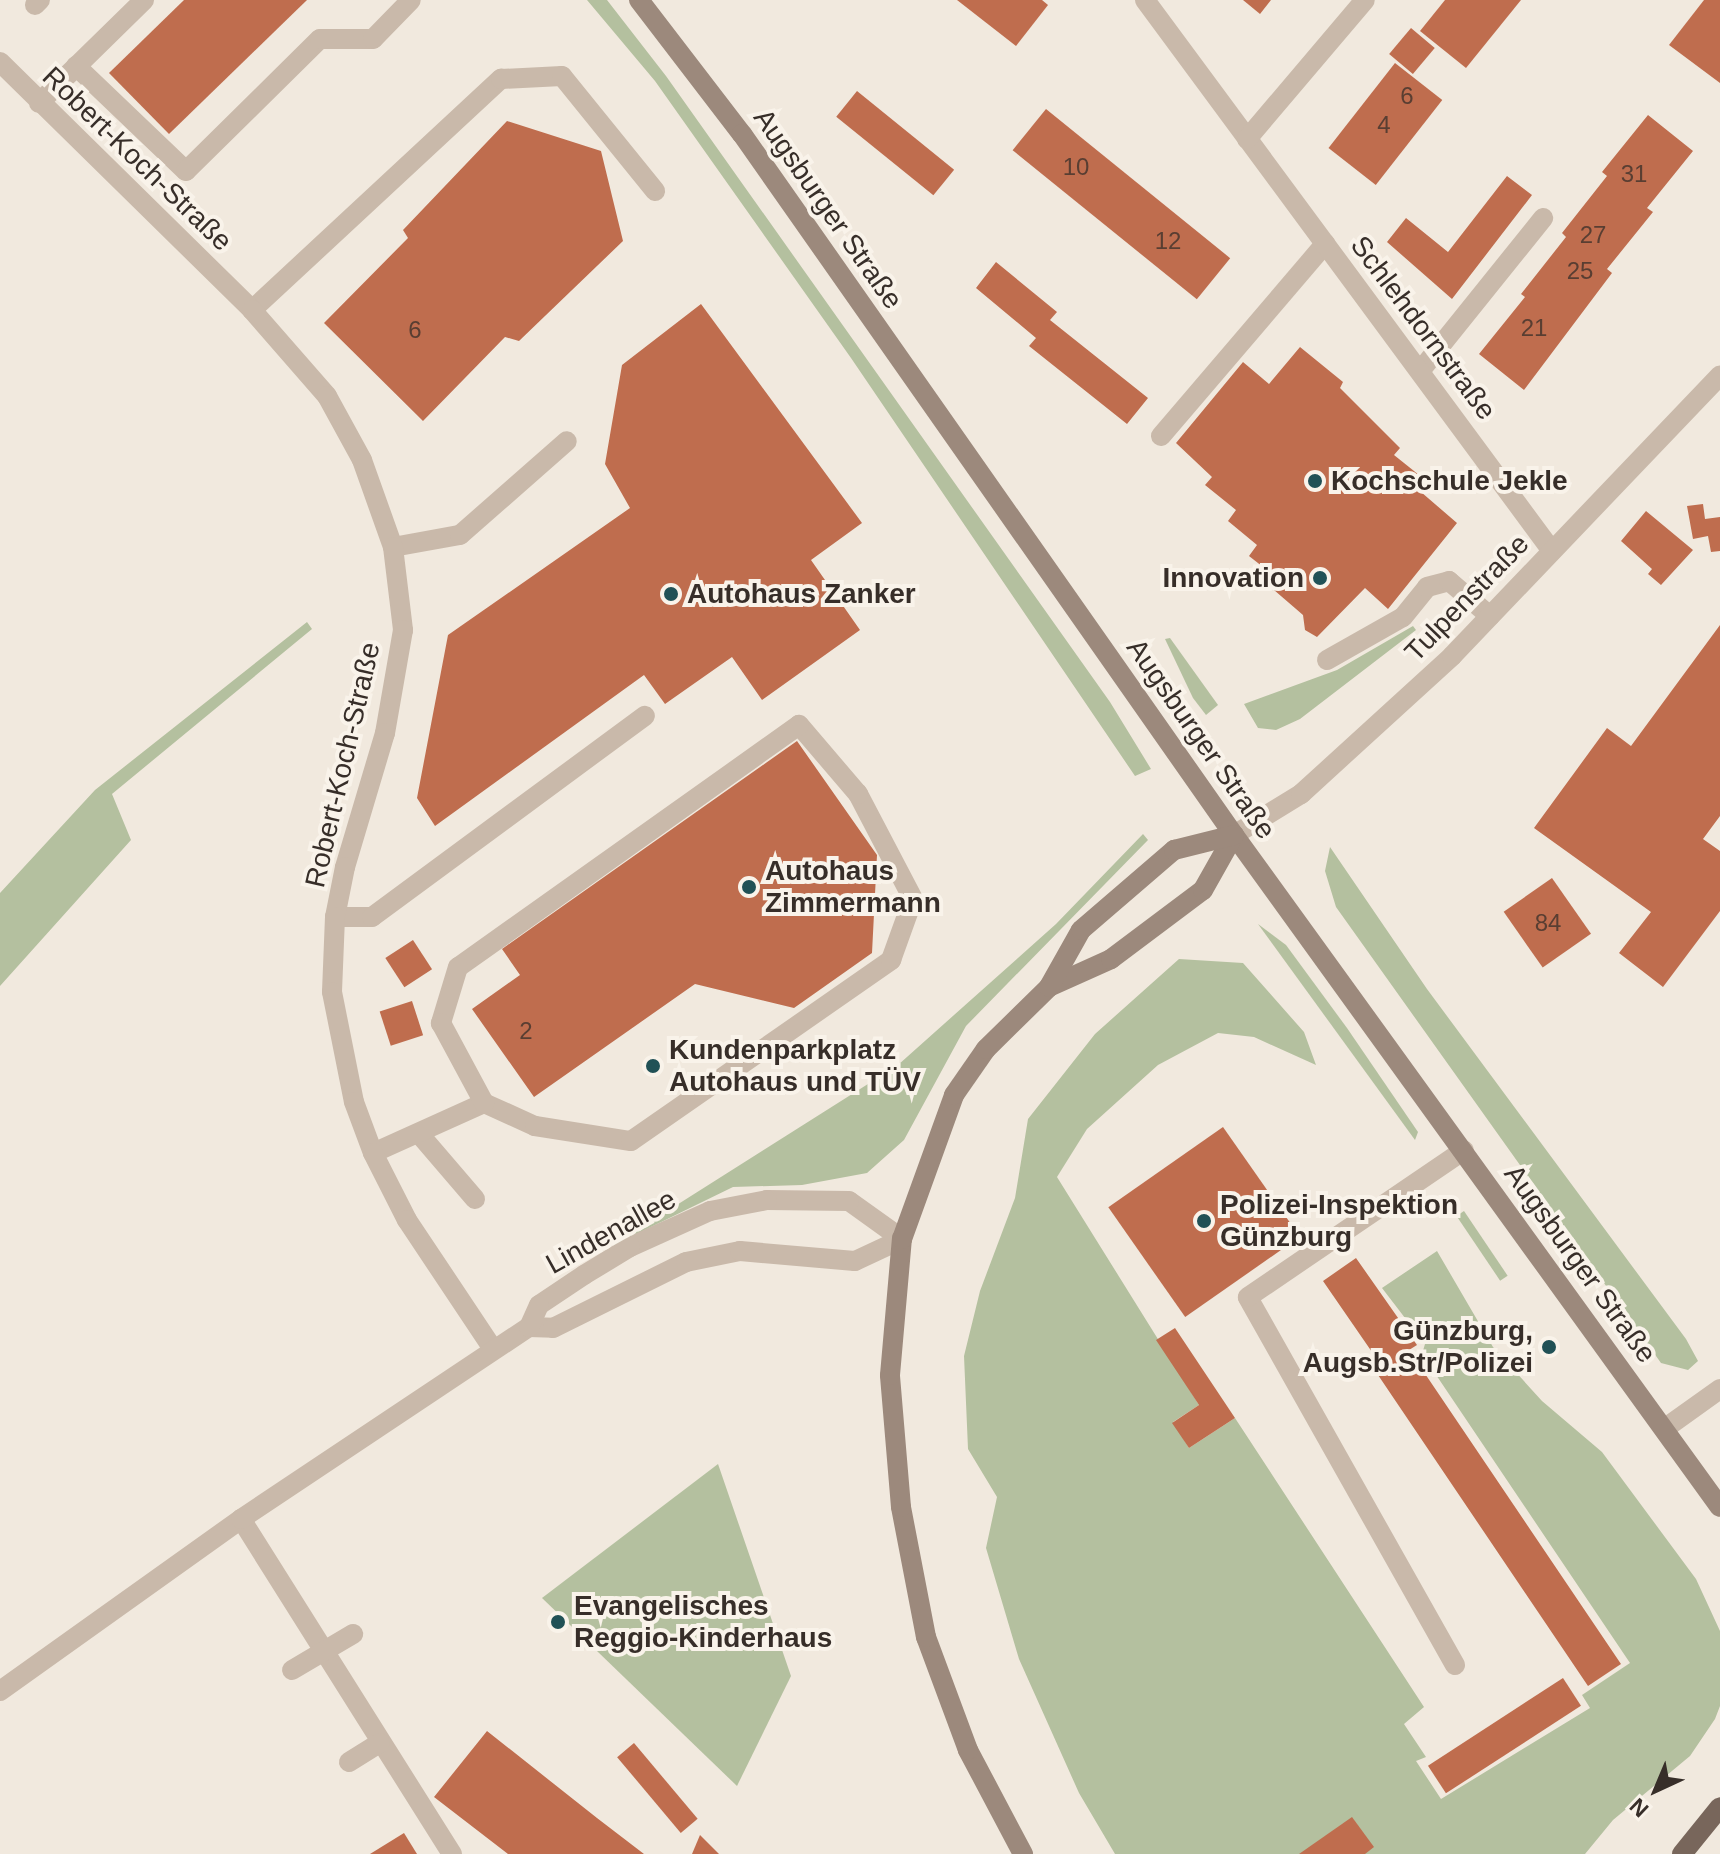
<!DOCTYPE html>
<html>
<head>
<meta charset="utf-8">
<style>
	body { margin:0 }
	#map { position:relative; width:1720px; height:1854px; overflow:hidden; background:#f1e9de; font-family:Helvetica,sans-serif }
	div>[style] { position:absolute }
	[style*='--x'] { left:calc(var(--x)*1px); top:calc(var(--y)*1px); width:calc(var(--w)*1px); rotate:calc(var(--a)*1deg) }
	.green>* { inset:0; background:#b4c09f; transform-origin:0 0 }
	.building>* { inset:0; background:#bf6d4e; transform-origin:0 0 }
	.lane>* { height:20px; margin:-10px; padding:0 10px; transform-origin:10px; border-radius:10px; background:#c9b9aa }
	.street>* { height:20px; margin:-10px; padding:0 10px; transform-origin:10px; border-radius:10px; background:#c9b9aa }
	.secondary>* { height:20px; margin:-10px; padding:0 10px; transform-origin:10px; border-radius:10px; background:#9c897c }
	.primary>* { height:20px; margin:-10px; padding:0 10px; transform-origin:10px; border-radius:10px; background:#78665b }
	.dots>* { width:22px; height:22px; translate:-50% -50%; box-sizing:border-box; border:4px solid #f9f3ea; border-radius:50% }
	span { translate:-50% -50%; white-space:nowrap; text-align:center; line-height:1.15; -webkit-text-stroke:8px #f9f3ea; paint-order:stroke }
	.number-label { font-size:24px; color:#593e32 }
	.number-label span { -webkit-text-stroke-width:0 }
	.street-label { font-size:28px; color:#372e29 }
	.poi-label { font-size:28px; color:#372e29; font-weight:700 }
	.left { translate:0 -50%; text-align:left }
	.right { translate:-100% -50%; text-align:right }
	.north { position:absolute; left:1616px; top:1750px; width:80px; height:80px; -webkit-text-stroke:6px #f9f3ea; paint-order:stroke; rotate:224deg; font-size:22px; font-weight:700; line-height:32px; text-align:center; color:#372e29 }
	.north::after { content:''; display:block; margin:auto; width:28px; height:36px; background:#372e29; clip-path:polygon(50% 0,100% 100%,50% 72%,0 100%) }
</style>
</head>
<body>
<div id="map">
	<div class="green">
		<div style="clip-path:polygon(587px 0,607px 0,666px 76px,1110px 702px,1151px 769px,1135px 776px,851px 358px,655px 81px)"></div>
		<div style="clip-path:polygon(307px 622px,312px 629px,112px 794px,131px 840px,0 986px,0 893px,95px 790px)"></div>
		<div style="clip-path:polygon(1413px 626px,1416px 630px,1300px 719px,1276px 730px,1258px 728px,1244px 704px,1337px 670px)"></div>
		<div style="clip-path:polygon(1170px 638px,1218px 705px,1206px 715px,1193px 698px,1165px 639px)"></div>
		<div style="clip-path:polygon(1143px 834px,1148px 840px,966px 1026px,904px 1140px,867px 1173px,802px 1185px,733px 1187px,612px 1246px,898px 1065px,1056px 924px)"></div>
		<div style="clip-path:polygon(1330px 847px,1427px 989px,1686px 1339px,1698px 1361px,1688px 1370px,1661px 1363px,1336px 907px,1325px 871px)"></div>
		<div style="clip-path:polygon(1258px 924px,1286px 945px,1347px 1028px,1418px 1132px,1415px 1140px)"></div>
		<div style="clip-path:polygon(1179px 959px,1243px 963px,1304px 1032px,1316px 1065px,1254px 1037px,1218px 1033px,1158px 1065px,1087px 1129px,1057px 1177px,1199px 1405px,1173px 1422px,1189px 1448px,1235px 1418px,1424px 1707px,1404px 1724px,1426px 1757px,1416px 1761px,1441px 1799px,1590px 1708px,1582px 1695px,1630px 1663px,1422px 1354px,1425px 1344px,1382px 1288px,1437px 1251px,1493px 1347px,1542px 1401px,1602px 1452px,1696px 1579px,1720px 1631px,1720px 1706px,1715px 1719px,1690px 1756px,1613px 1820px,1585px 1854px,1115px 1854px,1079px 1793px,1019px 1659px,986px 1548px,997px 1497px,968px 1449px,964px 1356px,980px 1291px,1015px 1198px,1028px 1119px,1095px 1034px)"></div>
		<div style="left:1464px;top:1211px;width:78px;height:9px;rotate:56deg"></div>
		<div style="clip-path:polygon(718px 1464px,791px 1676px,737px 1786px,542px 1598px)"></div>
	</div>
	<div class="building">
		<div style="clip-path:polygon(184px 0,307px 0,169px 134px,109px 73px)"></div>
		<div style="clip-path:polygon(957px 0,1042px 0,1048px 5px,1016px 46px)"></div>
		<div style="clip-path:polygon(1243px 0,1271px 0,1260px 14px)"></div>
		<div style="clip-path:polygon(1445px 0,1521px 0,1466px 68px,1420px 31px)"></div>
		<div style="clip-path:polygon(1704px 0,1720px 0,1720px 83px,1669px 45px)"></div>
		<div style="left:1411px;top:28px;width:31px;height:34px;rotate:40deg"></div>
		<div style="left:1395px;top:63px;width:60px;height:108px;rotate:38deg"></div>
		<div style="left:857px;top:91px;width:125px;height:33px;rotate:39deg"></div>
		<div style="left:1046px;top:109px;width:237px;height:53px;rotate:39deg"></div>
		<div style="clip-path:polygon(1648px 115px,1693px 151px,1647px 208px,1653px 212px,1607px 269px,1612px 273px,1524px 390px,1479px 354px,1525px 297px,1521px 294px,1566px 237px,1562px 233px,1607px 176px,1602px 172px)"></div>
		<div style="clip-path:polygon(507px 121px,601px 151px,623px 241px,519px 341px,505px 337px,423px 421px,324px 323px,408px 238px,403px 230px)"></div>
		<div style="clip-path:polygon(1507px 176px,1532px 195px,1452px 299px,1387px 242px,1406px 218px,1448px 252px)"></div>
		<div style="clip-path:polygon(996px 262px,1057px 312px,1050px 320px,1148px 398px,1127px 424px,1029px 346px,1036px 338px,976px 288px)"></div>
		<div style="clip-path:polygon(701px 304px,862px 523px,811px 560px,860px 630px,762px 700px,732px 657px,665px 704px,644px 675px,435px 826px,417px 798px,448px 635px,630px 508px,605px 464px,622px 365px)"></div>
		<div style="clip-path:polygon(1300px 347px,1343px 382px,1340px 388px,1400px 448px,1394px 455px,1429px 483px,1421px 492px,1457px 523px,1388px 609px,1365px 588px,1317px 637px,1305px 630px,1303px 615px,1274px 590px,1281px 581px,1249px 556px,1257px 545px,1228px 521px,1236px 510px,1205px 485px,1212px 477px,1176px 443px,1243px 362px,1269px 384px)"></div>
		<div style="clip-path:polygon(1703px 504px,1705px 519px,1720px 517px,1720px 551px,1711px 552px,1708px 536px,1693px 539px,1687px 506px)"></div>
		<div style="clip-path:polygon(1646px 511px,1693px 550px,1661px 585px,1648px 574px,1652px 569px,1621px 541px)"></div>
		<div style="clip-path:polygon(1720px 625px,1720px 816px,1703px 839px,1720px 851px,1720px 911px,1663px 987px,1619px 953px,1651px 912px,1534px 828px,1607px 728px,1631px 746px)"></div>
		<div style="clip-path:polygon(797px 741px,877px 855px,872px 953px,794px 1008px,695px 984px,534px 1097px,472px 1009px,520px 975px,502px 949px)"></div>
		<div style="left:1552px;top:878px;width:68px;height:59px;rotate:55deg"></div>
		<div style="left:413px;top:940px;width:35px;height:33px;rotate:57deg"></div>
		<div style="left:412px;top:1001px;width:36px;height:34px;rotate:72deg"></div>
		<div style="left:1223px;top:1127px;width:134px;height:140px;rotate:55deg"></div>
		<div style="clip-path:polygon(1356px 1258px,1417px 1345px,1409px 1350px,1621px 1664px,1588px 1686px,1376px 1372px,1383px 1368px,1323px 1281px)"></div>
		<div style="clip-path:polygon(1175px 1328px,1235px 1418px,1189px 1448px,1172px 1423px,1199px 1405px,1156px 1340px)"></div>
		<div style="left:1563px;top:1678px;width:33px;height:161px;rotate:57deg"></div>
		<div style="clip-path:polygon(487px 1731px,597px 1818px,644px 1854px,508px 1854px,434px 1797px)"></div>
		<div style="left:634px;top:1743px;width:99px;height:22px;rotate:50deg"></div>
		<div style="clip-path:polygon(1352px 1817px,1374px 1847px,1365px 1854px,1299px 1854px)"></div>
		<div style="clip-path:polygon(404px 1833px,417px 1854px,370px 1854px)"></div>
		<div style="clip-path:polygon(700px 1835px,719px 1854px,692px 1854px)"></div>
	</div>
	<div class="lane">
		<div style="--x:35;--y:5;--w:7;--a:-45"></div>
		<div style="--x:76;--y:66;--w:152;--a:43.7"></div>
		<div style="--x:186;--y:171;--w:188;--a:-44.6"></div>
		<div style="--x:320;--y:39;--w:53;--a:0"></div>
		<div style="--x:373;--y:39;--w:54;--a:-45.7"></div>
		<div style="--x:39;--y:103;--w:147;--a:-44.4"></div>
		<div style="--x:252;--y:310;--w:340;--a:-42.9"></div>
		<div style="--x:501;--y:79;--w:61;--a:-2.8"></div>
		<div style="--x:562;--y:76;--w:148;--a:51"></div>
		<div style="--x:1421;--y:370;--w:195;--a:-51.2"></div>
		<div style="--x:1161;--y:436;--w:253;--a:-49.5"></div>
		<div style="--x:393;--y:547;--w:68;--a:-10.2"></div>
		<div style="--x:460;--y:535;--w:142;--a:-41.3"></div>
		<div style="--x:1327;--y:660;--w:87;--a:-29.5"></div>
		<div style="--x:1403;--y:617;--w:38;--a:-51"></div>
		<div style="--x:1427;--y:587;--w:23;--a:-15"></div>
		<div style="--x:1449;--y:581;--w:54;--a:40.5"></div>
		<div style="--x:335;--y:917;--w:37;--a:0"></div>
		<div style="--x:372;--y:917;--w:339;--a:-36.4"></div>
		<div style="--x:421;--y:1136;--w:83;--a:49.4"></div>
		<div style="--x:373;--y:1153;--w:122;--a:-24.2"></div>
		<div style="--x:484;--y:1103;--w:56;--a:24.3"></div>
		<div style="--x:535;--y:1126;--w:97;--a:8.9"></div>
		<div style="--x:631;--y:1141;--w:317;--a:-34.8"></div>
		<div style="--x:891;--y:960;--w:65;--a:-70.2"></div>
		<div style="--x:913;--y:899;--w:119;--a:-117.6"></div>
		<div style="--x:858;--y:794;--w:91;--a:-130.5"></div>
		<div style="--x:799;--y:725;--w:418;--a:144.6"></div>
		<div style="--x:458;--y:967;--w:59;--a:106.9"></div>
		<div style="--x:441;--y:1023;--w:91;--a:61.7"></div>
		<div style="--x:1664;--y:1429;--w:69;--a:-35.5"></div>
		<div style="--x:241;--y:1519;--w:396;--a:57.8"></div>
		<div style="--x:1455;--y:1665;--w:422;--a:-119.4"></div>
		<div style="--x:1248;--y:1297;--w:261;--a:-34.2"></div>
		<div style="--x:292;--y:1670;--w:71;--a:-30.5"></div>
		<div style="--x:349;--y:1762;--w:36;--a:-32"></div>
	</div>
	<div class="street">
		<div style="--x:1145;--y:0;--w:685;--a:53.55"></div>
		<div style="--x:0;--y:62;--w:354;--a:44.5"></div>
		<div style="--x:252;--y:310;--w:114;--a:48.9"></div>
		<div style="--x:327;--y:396;--w:73;--a:61.3"></div>
		<div style="--x:362;--y:460;--w:92;--a:70.4"></div>
		<div style="--x:393;--y:547;--w:84;--a:83.1"></div>
		<div style="--x:403;--y:630;--w:105;--a:99.9"></div>
		<div style="--x:385;--y:733;--w:140;--a:106.6"></div>
		<div style="--x:345;--y:867;--w:51;--a:101.3"></div>
		<div style="--x:335;--y:917;--w:75;--a:92.3"></div>
		<div style="--x:332;--y:992;--w:112;--a:78.7"></div>
		<div style="--x:354;--y:1102;--w:54;--a:69.6"></div>
		<div style="--x:373;--y:1153;--w:75;--a:63.1"></div>
		<div style="--x:407;--y:1220;--w:155;--a:56.3"></div>
		<div style="--x:1247;--y:139;--w:182;--a:-49.7"></div>
		<div style="--x:1234;--y:835;--w:79;--a:-31.5"></div>
		<div style="--x:1301;--y:794;--w:205;--a:-42.4"></div>
		<div style="--x:1452;--y:656;--w:388;--a:-46.3"></div>
		<div style="--x:0;--y:1691;--w:296;--a:-35.5"></div>
		<div style="--x:241;--y:1519;--w:346;--a:-33.7"></div>
		<div style="--x:529;--y:1327;--w:24;--a:2"></div>
		<div style="--x:553;--y:1328;--w:148;--a:-26.4"></div>
		<div style="--x:686;--y:1262;--w:55;--a:-11.5"></div>
		<div style="--x:740;--y:1251;--w:115;--a:5"></div>
		<div style="--x:855;--y:1261;--w:52;--a:-25.1"></div>
		<div style="--x:902;--y:1239;--w:65;--a:-144.4"></div>
		<div style="--x:849;--y:1201;--w:82;--a:-179.3"></div>
		<div style="--x:767;--y:1200;--w:58;--a:169.1"></div>
		<div style="--x:710;--y:1211;--w:88;--a:155.8"></div>
		<div style="--x:630;--y:1247;--w:54;--a:148.7"></div>
		<div style="--x:584;--y:1275;--w:54;--a:146.3"></div>
		<div style="--x:539;--y:1305;--w:24;--a:114"></div>
	</div>
	<div class="secondary">
		<div style="--x:639;--y:0;--w:169;--a:52.5"></div>
		<div style="--x:742;--y:134;--w:856;--a:54.94"></div>
		<div style="--x:1234;--y:835;--w:829;--a:54.13"></div>
		<div style="--x:1049;--y:987;--w:68;--a:-24.3"></div>
		<div style="--x:1111;--y:959;--w:115;--a:-36.9"></div>
		<div style="--x:1203;--y:890;--w:63;--a:-60.6"></div>
		<div style="--x:1023;--y:1854;--w:118;--a:-117.9"></div>
		<div style="--x:968;--y:1750;--w:121;--a:-110.4"></div>
		<div style="--x:926;--y:1637;--w:132;--a:-100.9"></div>
		<div style="--x:901;--y:1507;--w:132;--a:-94.8"></div>
		<div style="--x:890;--y:1375;--w:137;--a:-85"></div>
		<div style="--x:902;--y:1239;--w:153;--a:-70.1"></div>
		<div style="--x:954;--y:1095;--w:56;--a:-55.2"></div>
		<div style="--x:986;--y:1049;--w:88;--a:-44.5"></div>
		<div style="--x:1049;--y:987;--w:65;--a:-60.7"></div>
		<div style="--x:1081;--y:930;--w:123;--a:-40.7"></div>
		<div style="--x:1174;--y:850;--w:62;--a:-14"></div>
	</div>
	<div class="primary">
		<div style="--x:1682;--y:1854;--w:60;--a:-51"></div>
	</div>
	<div class="dots">
		<div style="left:1315px;top:481px;background:#215156"></div>
		<div style="left:1320px;top:578px;background:#215156"></div>
		<div style="left:671px;top:594px;background:#215156"></div>
		<div style="left:749px;top:887px;background:#215156"></div>
		<div style="left:653px;top:1066px;background:#215156"></div>
		<div style="left:1204px;top:1221px;background:#215156"></div>
		<div style="left:1549px;top:1347px;background:#215156"></div>
		<div style="left:558px;top:1622px;background:#215156"></div>
	</div>
	<div class="number-label">
		<span style="left:1407px;top:96px">6</span>
		<span style="left:1384px;top:125px">4</span>
		<span style="left:1076px;top:167px">10</span>
		<span style="left:1634px;top:174px">31</span>
		<span style="left:1593px;top:235px">27</span>
		<span style="left:1168px;top:241px">12</span>
		<span style="left:1580px;top:271px">25</span>
		<span style="left:1534px;top:328px">21</span>
		<span style="left:415px;top:330px">6</span>
		<span style="left:1548px;top:923px">84</span>
		<span style="left:526px;top:1031px">2</span>
	</div>
	<div class="street-label">
		<span style="left:137px;top:159px;rotate:44deg">Robert-Koch-Straße</span>
		<span style="left:828px;top:209px;rotate:55deg">Augsburger Straße</span>
		<span style="left:1423px;top:328px;rotate:53deg">Schlehdornstraße</span>
		<span style="left:1467px;top:598px;rotate:-46deg">Tulpenstraße</span>
		<span style="left:1201px;top:739px;rotate:55deg">Augsburger Straße</span>
		<span style="left:343px;top:765px;rotate:-77deg">Robert-Koch-Straße</span>
		<span style="left:611px;top:1232px;rotate:-29deg">Lindenallee</span>
		<span style="left:1580px;top:1264px;rotate:54deg">Augsburger Straße</span>
	</div>
	<div class="poi-label">
		<span class="left" style="left:1331px;top:481px">Kochschule Jekle</span>
		<span class="right" style="left:1304px;top:578px">Innovation</span>
		<span class="left" style="left:687px;top:594px">Autohaus Zanker</span>
		<span class="left" style="left:765px;top:887px">Autohaus<br>Zimmermann</span>
		<span class="left" style="left:669px;top:1066px">Kundenparkplatz<br>Autohaus und TÜV</span>
		<span class="left" style="left:1220px;top:1221px">Polizei-Inspektion<br>Günzburg</span>
		<span class="right" style="left:1533px;top:1347px">Günzburg,<br>Augsb.Str/Polizei</span>
		<span class="left" style="left:574px;top:1622px">Evangelisches<br>Reggio-Kinderhaus</span>
	</div>
	<div class="north">N</div>
</div>
</body>
</html>
